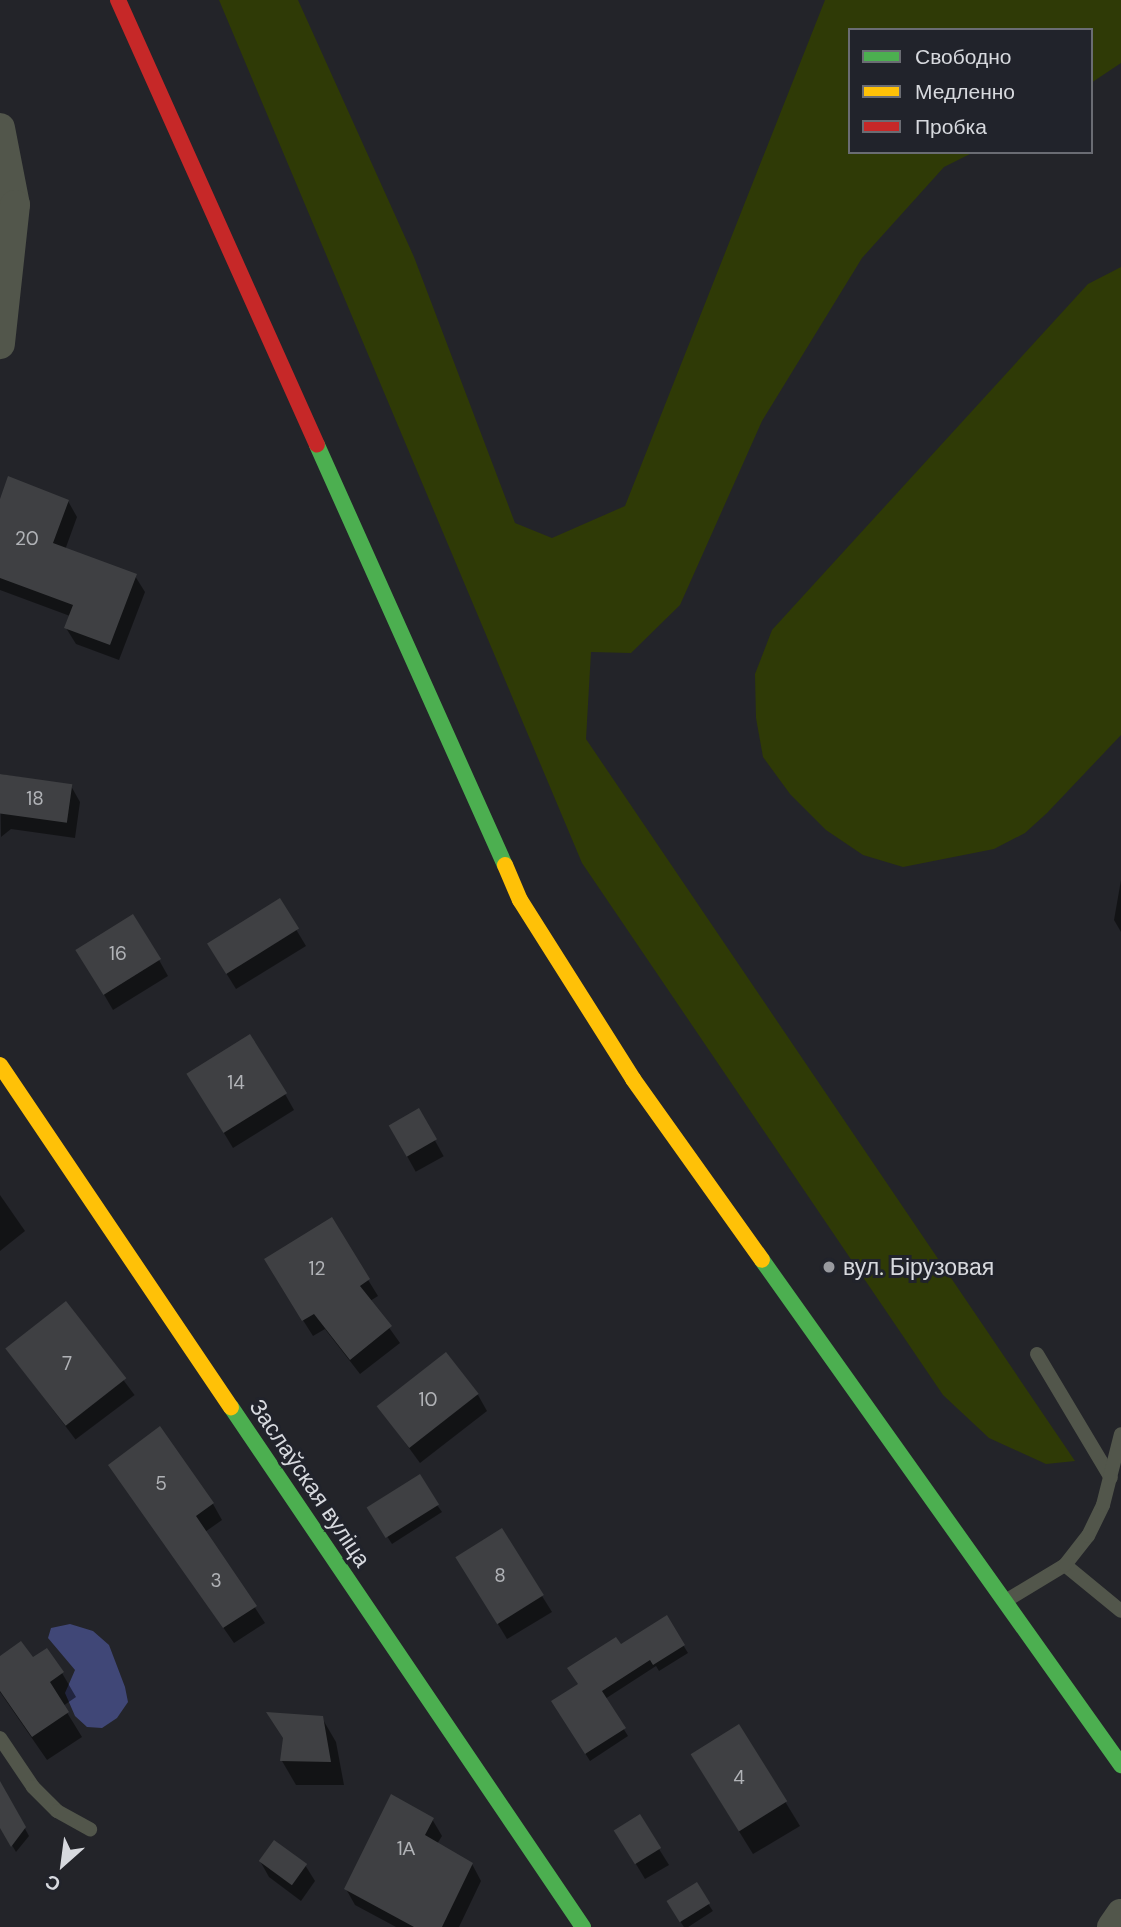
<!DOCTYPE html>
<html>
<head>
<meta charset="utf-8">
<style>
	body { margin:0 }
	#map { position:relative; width:1121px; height:1927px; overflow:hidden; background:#232429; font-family:"DM Sans",sans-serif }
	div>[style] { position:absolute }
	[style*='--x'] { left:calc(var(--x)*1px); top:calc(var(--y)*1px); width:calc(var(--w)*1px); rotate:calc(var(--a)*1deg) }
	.green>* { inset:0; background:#2f3a06 }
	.water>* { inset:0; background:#404777 }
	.shadow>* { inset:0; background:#0007; transform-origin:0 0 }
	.building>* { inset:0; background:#3f4043; transform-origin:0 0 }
	.lane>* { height:14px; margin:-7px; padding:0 7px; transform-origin:7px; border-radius:7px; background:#52564b }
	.street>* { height:30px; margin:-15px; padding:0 15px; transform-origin:15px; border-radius:15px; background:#52564b }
	.fast>* { height:16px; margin:-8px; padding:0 8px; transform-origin:8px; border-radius:8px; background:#4caf50 }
	.slow>* { height:16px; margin:-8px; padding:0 8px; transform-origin:8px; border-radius:8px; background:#ffc107 }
	.jam>* { height:16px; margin:-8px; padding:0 8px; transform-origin:8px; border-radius:8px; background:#c62828 }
	.dots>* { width:19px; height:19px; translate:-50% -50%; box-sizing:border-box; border:4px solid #21232b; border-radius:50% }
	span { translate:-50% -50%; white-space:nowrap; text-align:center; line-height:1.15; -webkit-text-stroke:6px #21232b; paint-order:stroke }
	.number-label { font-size:19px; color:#b1b3b7 }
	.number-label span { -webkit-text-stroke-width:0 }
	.poi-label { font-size:23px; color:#d7d9de }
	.left { translate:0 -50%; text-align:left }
	.street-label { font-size:23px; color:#d7d9de }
	.legend { position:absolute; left:848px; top:28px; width:245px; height:126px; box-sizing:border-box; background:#21232b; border:2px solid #6a6c73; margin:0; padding:9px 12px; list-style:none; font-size:21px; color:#d7d9de }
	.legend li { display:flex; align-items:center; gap:14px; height:35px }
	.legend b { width:35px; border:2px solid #6a6c73 }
	.north { position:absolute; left:28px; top:1829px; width:70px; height:70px; -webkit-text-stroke:5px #21232b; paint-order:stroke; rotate:208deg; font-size:19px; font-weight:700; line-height:28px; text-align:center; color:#d7d9de }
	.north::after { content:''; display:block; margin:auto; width:24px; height:32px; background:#d7d9de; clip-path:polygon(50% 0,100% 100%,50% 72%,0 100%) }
</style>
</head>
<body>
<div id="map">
	<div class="green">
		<div style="clip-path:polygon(219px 0,298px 0,414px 257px,515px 523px,552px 538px,625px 506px,825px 0,1121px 0,1121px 63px,1091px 83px,1091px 30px,850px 30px,850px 152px,974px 152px,944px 167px,862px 258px,762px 421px,680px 605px,631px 653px,591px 652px,586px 739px,1075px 1461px,1046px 1464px,989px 1438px,943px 1395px,582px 863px)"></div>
		<div style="clip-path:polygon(1121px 267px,1121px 735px,1047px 813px,1025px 833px,994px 849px,903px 867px,863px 855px,826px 830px,790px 794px,763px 757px,756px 718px,755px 674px,772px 630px,1088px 284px)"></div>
	</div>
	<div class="water">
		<div style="clip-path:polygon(70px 1624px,93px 1631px,109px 1645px,125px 1687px,128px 1702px,117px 1718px,102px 1728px,87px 1727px,75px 1716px,65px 1693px,75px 1670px,48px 1638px,51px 1628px)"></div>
	</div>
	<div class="shadow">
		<div style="clip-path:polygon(68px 501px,77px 517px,65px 550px,135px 576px,145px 592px,119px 660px,76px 644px,66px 628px,70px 616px,0 590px,0 504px)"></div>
		<div style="clip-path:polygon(0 774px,71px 786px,80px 802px,75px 838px,11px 829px,1px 837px)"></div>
		<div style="clip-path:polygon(1121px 880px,1121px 932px,1114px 920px)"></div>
		<div style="clip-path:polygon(279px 901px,306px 946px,236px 989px,218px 960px)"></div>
		<div style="clip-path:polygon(78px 950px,159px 960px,168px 976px,113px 1010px)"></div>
		<div style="clip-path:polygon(198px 1090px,285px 1094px,294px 1110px,233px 1148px)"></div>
		<div style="left:418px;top:1110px;width:53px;height:32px;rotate:61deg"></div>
		<div style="clip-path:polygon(0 1195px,25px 1231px,0 1251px)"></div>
		<div style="clip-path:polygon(331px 1220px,378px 1296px,370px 1301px,400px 1343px,360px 1374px,325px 1329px,313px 1336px,275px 1276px)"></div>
		<div style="left:66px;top:1304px;width:114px;height:74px;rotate:53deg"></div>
		<div style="clip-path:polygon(478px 1395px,487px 1411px,420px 1463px,379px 1407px)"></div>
		<div style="clip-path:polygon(110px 1465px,213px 1504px,222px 1520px,205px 1532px,265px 1623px,234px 1643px)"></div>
		<div style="clip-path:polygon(437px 1505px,442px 1512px,392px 1544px,374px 1516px)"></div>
		<div style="clip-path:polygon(467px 1573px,542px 1596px,552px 1612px,507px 1639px)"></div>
		<div style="clip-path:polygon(666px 1617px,688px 1653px,659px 1671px,656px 1666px,605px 1699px,628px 1736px,590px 1761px,553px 1702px,580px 1685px,620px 1646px)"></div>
		<div style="clip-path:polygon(0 1658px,32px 1660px,62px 1673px,76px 1697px,63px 1706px,82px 1737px,47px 1760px,0 1692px)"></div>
		<div style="clip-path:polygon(322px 1718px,336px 1742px,344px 1785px,296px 1785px,282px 1761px)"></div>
		<div style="clip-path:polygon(739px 1726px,800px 1826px,753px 1854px,706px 1778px)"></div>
		<div style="clip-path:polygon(12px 1805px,29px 1836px,16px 1852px,0 1825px,0 1812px)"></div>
		<div style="clip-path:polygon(432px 1819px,442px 1836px,437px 1844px,472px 1864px,481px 1881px,459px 1927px,396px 1927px,355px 1905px,346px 1889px)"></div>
		<div style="clip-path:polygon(625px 1846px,659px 1849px,669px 1865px,645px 1879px)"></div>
		<div style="clip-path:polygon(260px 1861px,305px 1865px,315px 1881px,301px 1901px,269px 1877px)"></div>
		<div style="left:696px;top:1885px;width:31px;height:33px;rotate:57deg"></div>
	</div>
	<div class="building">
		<div style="clip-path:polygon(8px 476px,69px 500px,53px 543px,137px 574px,110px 645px,64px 628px,73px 605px,0 578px,0 499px)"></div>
		<div style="left:0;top:774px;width:73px;height:39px;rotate:8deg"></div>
		<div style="left:280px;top:898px;width:36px;height:86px;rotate:58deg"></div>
		<div style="left:133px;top:914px;width:53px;height:68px;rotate:58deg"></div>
		<div style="left:250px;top:1034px;width:70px;height:75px;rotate:58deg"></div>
		<div style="left:419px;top:1108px;width:36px;height:35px;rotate:60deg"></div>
		<div style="clip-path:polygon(332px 1217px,370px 1279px,360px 1286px,392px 1326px,350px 1360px,314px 1314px,302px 1321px,264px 1259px)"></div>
		<div style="left:66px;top:1301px;width:98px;height:77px;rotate:52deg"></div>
		<div style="left:446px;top:1352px;width:53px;height:88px;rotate:52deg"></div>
		<div style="clip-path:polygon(160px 1426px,214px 1503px,196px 1516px,257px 1606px,223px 1628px,108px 1465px)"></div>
		<div style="left:420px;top:1474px;width:36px;height:63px;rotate:58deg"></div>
		<div style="left:502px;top:1528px;width:79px;height:55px;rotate:58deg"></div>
		<div style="clip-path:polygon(667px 1615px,685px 1645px,653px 1665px,650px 1660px,602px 1691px,626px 1728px,585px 1754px,551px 1701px,578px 1684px,567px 1668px,616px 1637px,621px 1644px)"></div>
		<div style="clip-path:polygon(21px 1641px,33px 1657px,47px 1648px,64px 1672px,50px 1682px,69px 1712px,32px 1737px,0 1691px,0 1656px)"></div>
		<div style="clip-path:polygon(266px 1712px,323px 1716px,331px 1762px,280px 1761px,283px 1738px)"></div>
		<div style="left:739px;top:1724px;width:91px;height:57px;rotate:58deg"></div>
		<div style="clip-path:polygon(0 1781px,26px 1827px,11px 1847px,0 1828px)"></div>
		<div style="clip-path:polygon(391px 1794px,434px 1818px,425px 1835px,473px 1863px,442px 1927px,414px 1927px,344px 1889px)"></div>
		<div style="left:640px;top:1814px;width:40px;height:31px;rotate:58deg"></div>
		<div style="left:274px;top:1840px;width:41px;height:26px;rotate:36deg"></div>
		<div style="left:697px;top:1882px;width:25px;height:36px;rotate:58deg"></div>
	</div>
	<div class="lane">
		<div style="--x:1037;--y:1354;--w:144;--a:59.2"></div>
		<div style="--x:1065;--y:1565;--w:72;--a:39.4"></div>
		<div style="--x:1007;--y:1600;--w:68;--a:-31.1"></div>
		<div style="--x:1065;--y:1565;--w:37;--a:-52"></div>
		<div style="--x:1088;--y:1536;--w:34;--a:-64"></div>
		<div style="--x:1103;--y:1505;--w:73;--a:-75.8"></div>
		<div style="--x:0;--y:1738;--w:59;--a:56"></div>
		<div style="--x:33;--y:1787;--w:34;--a:45"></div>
		<div style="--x:57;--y:1811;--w:38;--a:29"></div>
	</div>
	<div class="street">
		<div style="--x:0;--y:128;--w:78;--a:79"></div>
		<div style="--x:15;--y:205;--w:140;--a:96.2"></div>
		<div style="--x:1112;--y:1927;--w:16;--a:-55"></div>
	</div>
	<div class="fast">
		<div style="--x:317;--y:445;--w:460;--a:65.9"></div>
		<div style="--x:762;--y:1260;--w:620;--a:54.59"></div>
		<div style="--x:231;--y:1407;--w:628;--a:55.91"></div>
	</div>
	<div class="slow">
		<div style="--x:505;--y:865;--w:38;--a:67"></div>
		<div style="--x:520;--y:900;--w:212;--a:57.7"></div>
		<div style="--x:633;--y:1079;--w:222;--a:54.5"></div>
		<div style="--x:0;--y:1065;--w:413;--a:56"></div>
	</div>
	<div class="jam">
		<div style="--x:118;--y:0;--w:487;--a:65.9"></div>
	</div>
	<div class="dots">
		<div style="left:829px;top:1267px;background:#989a9f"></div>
	</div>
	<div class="number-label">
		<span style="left:27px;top:539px">20</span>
		<span style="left:35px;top:799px">18</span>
		<span style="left:118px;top:954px">16</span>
		<span style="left:236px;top:1083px">14</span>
		<span style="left:317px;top:1269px">12</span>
		<span style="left:67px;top:1364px">7</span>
		<span style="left:428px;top:1400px">10</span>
		<span style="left:161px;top:1484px">5</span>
		<span style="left:500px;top:1576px">8</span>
		<span style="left:216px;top:1581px">3</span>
		<span style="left:739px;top:1778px">4</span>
		<span style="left:406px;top:1849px">1А</span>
	</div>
	<div class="poi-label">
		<span class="left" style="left:843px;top:1267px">вул. Бірузовая</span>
	</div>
	<div class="street-label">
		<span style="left:310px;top:1483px;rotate:56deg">Заслаўская вуліца</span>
	</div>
	<ul class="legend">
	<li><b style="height:9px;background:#4caf50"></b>Свободно</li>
	<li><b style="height:9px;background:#ffc107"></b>Медленно</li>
	<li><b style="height:9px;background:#c62828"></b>Пробка</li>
	</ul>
	<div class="north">С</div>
</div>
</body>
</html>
